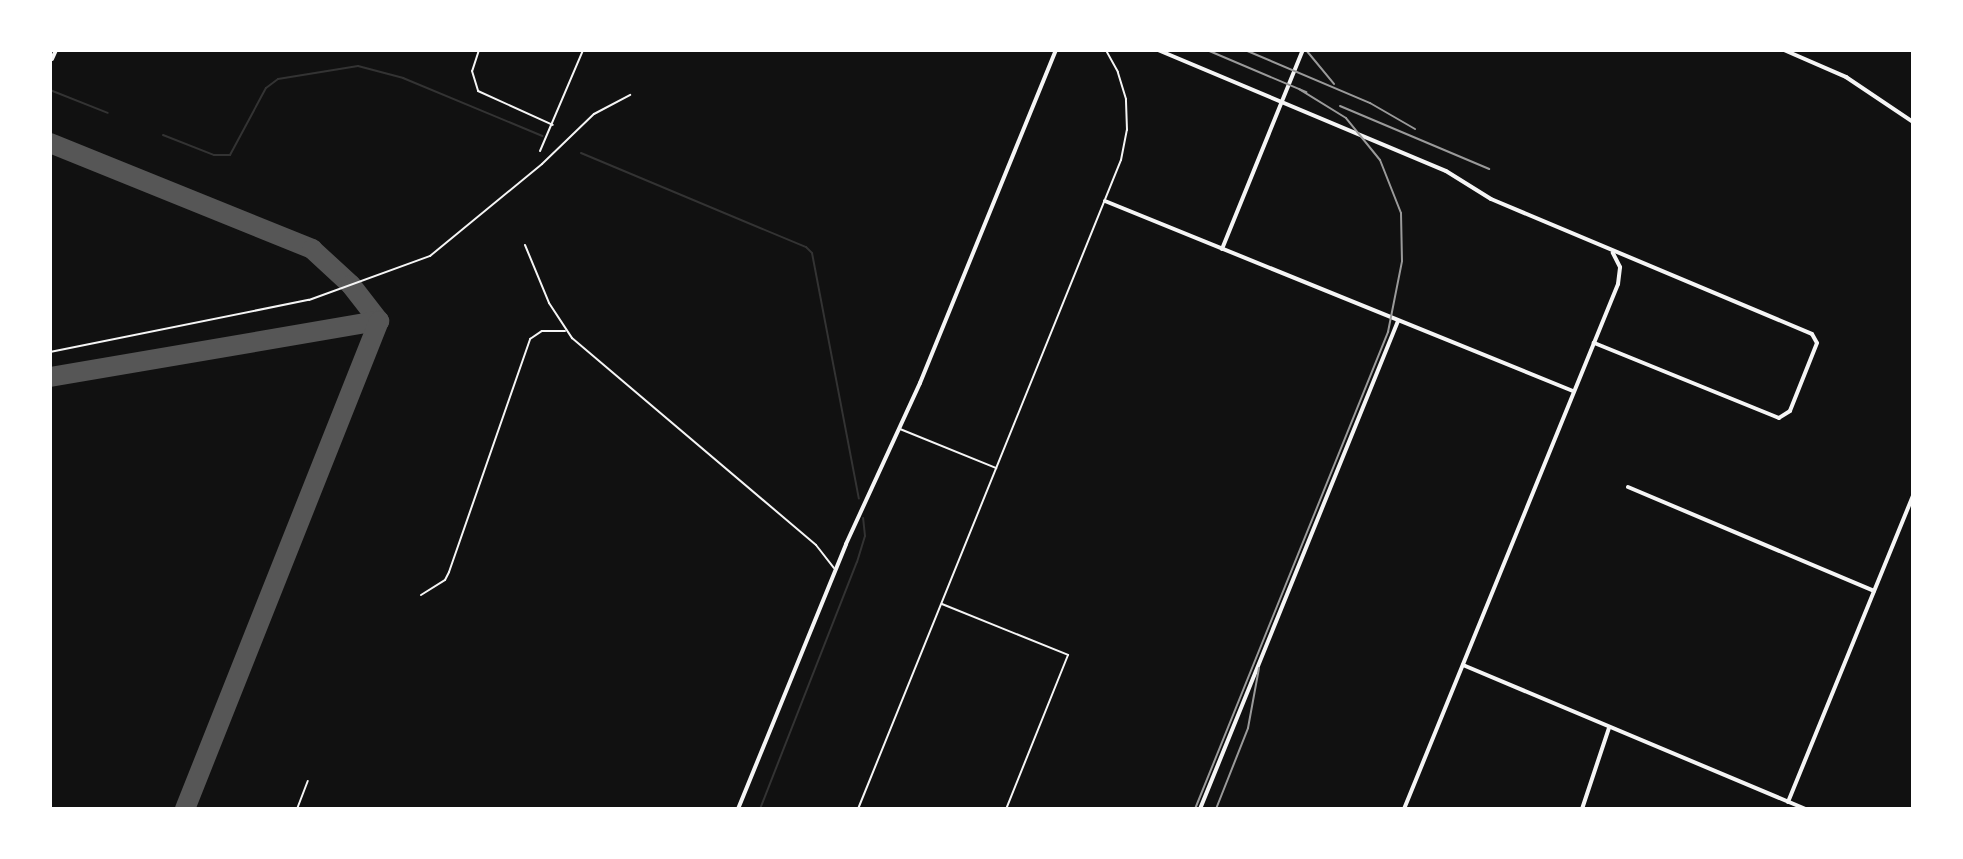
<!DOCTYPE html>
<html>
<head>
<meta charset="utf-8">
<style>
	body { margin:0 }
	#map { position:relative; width:1963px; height:859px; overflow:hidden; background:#111; font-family:"PT Sans Narrow",sans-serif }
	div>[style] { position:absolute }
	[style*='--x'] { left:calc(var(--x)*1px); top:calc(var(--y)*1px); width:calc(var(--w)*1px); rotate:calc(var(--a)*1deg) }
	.stream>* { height:2px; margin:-1px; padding:0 1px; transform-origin:1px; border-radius:1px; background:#333 }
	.taxiway>* { height:20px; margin:-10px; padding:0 10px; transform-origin:10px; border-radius:10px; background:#565656 }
	.service>* { height:2px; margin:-1px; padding:0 1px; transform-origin:1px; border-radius:1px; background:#f5f5f5 }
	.minor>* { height:4px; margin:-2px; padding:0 2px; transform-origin:2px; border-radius:2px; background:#f5f5f5 }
	.rail>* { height:2px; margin:-1px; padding:0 1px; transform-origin:1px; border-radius:1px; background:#9a9a9a }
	span { translate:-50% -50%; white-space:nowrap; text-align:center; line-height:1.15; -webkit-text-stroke:6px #fff; paint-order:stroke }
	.frame { position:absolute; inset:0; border:52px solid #fff; pointer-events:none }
</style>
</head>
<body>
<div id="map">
	<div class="stream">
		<div style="--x:50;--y:90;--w:62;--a:21.6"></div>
		<div style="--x:163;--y:135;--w:55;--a:21.4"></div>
		<div style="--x:214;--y:155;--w:16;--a:0"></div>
		<div style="--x:230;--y:155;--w:76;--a:-61.8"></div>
		<div style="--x:266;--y:88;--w:15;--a:-37"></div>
		<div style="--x:278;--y:79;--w:81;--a:-9.2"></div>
		<div style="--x:358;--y:66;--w:47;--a:14.9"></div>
		<div style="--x:403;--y:78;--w:151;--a:22.6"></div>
		<div style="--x:581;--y:153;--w:244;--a:22.7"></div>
		<div style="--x:806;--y:247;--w:8;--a:45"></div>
		<div style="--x:812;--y:253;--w:250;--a:79.2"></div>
		<div style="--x:760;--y:809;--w:265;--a:-68.6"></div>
		<div style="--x:857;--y:562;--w:27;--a:-73"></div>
		<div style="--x:865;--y:536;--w:18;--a:-96"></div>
	</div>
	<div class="taxiway">
		<div style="--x:50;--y:143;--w:283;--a:22"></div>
		<div style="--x:312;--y:249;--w:53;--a:42.7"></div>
		<div style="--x:351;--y:285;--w:46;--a:52.1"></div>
		<div style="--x:50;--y:377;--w:334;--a:-9.7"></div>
		<div style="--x:185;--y:809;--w:525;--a:-68.32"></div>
	</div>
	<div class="service">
		<div style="--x:479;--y:50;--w:22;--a:108"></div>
		<div style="--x:472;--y:71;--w:21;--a:73"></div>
		<div style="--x:478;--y:91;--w:82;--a:24.4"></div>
		<div style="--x:540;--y:151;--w:110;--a:-66.9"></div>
		<div style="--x:525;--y:245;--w:63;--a:67.5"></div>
		<div style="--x:549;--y:303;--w:42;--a:56.7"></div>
		<div style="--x:572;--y:338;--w:320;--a:40.3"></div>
		<div style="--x:816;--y:545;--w:29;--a:52"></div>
		<div style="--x:50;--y:352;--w:264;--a:-11.4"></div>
		<div style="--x:309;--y:300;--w:129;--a:-20"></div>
		<div style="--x:430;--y:256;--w:145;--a:-39.4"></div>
		<div style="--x:542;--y:164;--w:72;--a:-43.9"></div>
		<div style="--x:594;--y:114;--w:41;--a:-27.8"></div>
		<div style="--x:900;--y:429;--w:104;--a:22.1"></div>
		<div style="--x:421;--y:595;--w:28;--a:-32"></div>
		<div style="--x:445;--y:580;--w:9;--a:-63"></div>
		<div style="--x:449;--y:572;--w:247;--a:-70.8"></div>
		<div style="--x:530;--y:339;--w:14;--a:-34"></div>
		<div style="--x:542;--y:331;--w:23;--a:0"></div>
		<div style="--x:942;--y:604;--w:136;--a:22"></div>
		<div style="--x:1068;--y:655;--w:166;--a:111.9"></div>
		<div style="--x:297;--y:809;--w:30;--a:-69"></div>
		<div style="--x:858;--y:809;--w:700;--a:-67.94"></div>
		<div style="--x:1121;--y:160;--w:31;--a:-79"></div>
		<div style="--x:1127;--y:130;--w:31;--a:-92"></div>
		<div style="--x:1126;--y:99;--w:28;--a:-107"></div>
		<div style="--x:1118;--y:72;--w:25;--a:-119"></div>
	</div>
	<div class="minor">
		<div style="--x:1158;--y:50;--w:312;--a:22.8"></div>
		<div style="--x:1446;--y:171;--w:53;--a:31.9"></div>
		<div style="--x:1491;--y:199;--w:348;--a:22.8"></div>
		<div style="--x:1812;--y:334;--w:10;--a:61"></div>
		<div style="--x:1817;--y:343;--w:73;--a:111.7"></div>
		<div style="--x:1790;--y:411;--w:13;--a:148"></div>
		<div style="--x:1779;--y:418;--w:200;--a:-157.9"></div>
		<div style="--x:1784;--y:50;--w:68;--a:23.5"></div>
		<div style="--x:1846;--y:77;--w:81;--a:33.9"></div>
		<div style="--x:52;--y:59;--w:10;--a:-66"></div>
		<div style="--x:1105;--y:201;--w:505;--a:22.1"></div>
		<div style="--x:1222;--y:249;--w:215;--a:-67.9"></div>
		<div style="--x:1628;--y:487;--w:267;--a:22.9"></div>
		<div style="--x:1463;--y:665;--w:371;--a:22.8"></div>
		<div style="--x:1788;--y:802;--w:331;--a:-67.8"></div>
		<div style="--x:738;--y:809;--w:286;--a:-67.8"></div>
		<div style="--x:846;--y:544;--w:177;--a:-65.3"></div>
		<div style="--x:920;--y:383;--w:360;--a:-67.8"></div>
		<div style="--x:1200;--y:809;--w:527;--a:-67.92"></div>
		<div style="--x:1404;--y:809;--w:567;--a:-67.82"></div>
		<div style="--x:1618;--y:284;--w:17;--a:-83"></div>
		<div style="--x:1620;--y:267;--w:16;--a:-117"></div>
		<div style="--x:1582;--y:809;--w:85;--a:-71.6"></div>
	</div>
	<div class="rail">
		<div style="--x:1207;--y:50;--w:108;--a:23"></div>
		<div style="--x:1245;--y:50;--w:136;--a:23"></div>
		<div style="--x:1370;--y:103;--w:52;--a:30"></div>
		<div style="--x:1306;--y:50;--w:44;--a:50.5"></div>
		<div style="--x:1340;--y:106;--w:162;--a:22.9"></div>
		<div style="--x:1195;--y:809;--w:515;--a:-67.97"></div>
		<div style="--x:1388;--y:332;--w:72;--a:-78.8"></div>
		<div style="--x:1402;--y:261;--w:48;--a:-91.2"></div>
		<div style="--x:1401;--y:213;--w:57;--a:-111.6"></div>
		<div style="--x:1380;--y:160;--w:54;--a:-129"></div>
		<div style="--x:1346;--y:118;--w:55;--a:-148.3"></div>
		<div style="--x:1216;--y:809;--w:87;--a:-68.4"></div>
		<div style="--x:1248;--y:728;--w:61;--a:-79.6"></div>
	</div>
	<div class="frame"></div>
</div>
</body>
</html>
